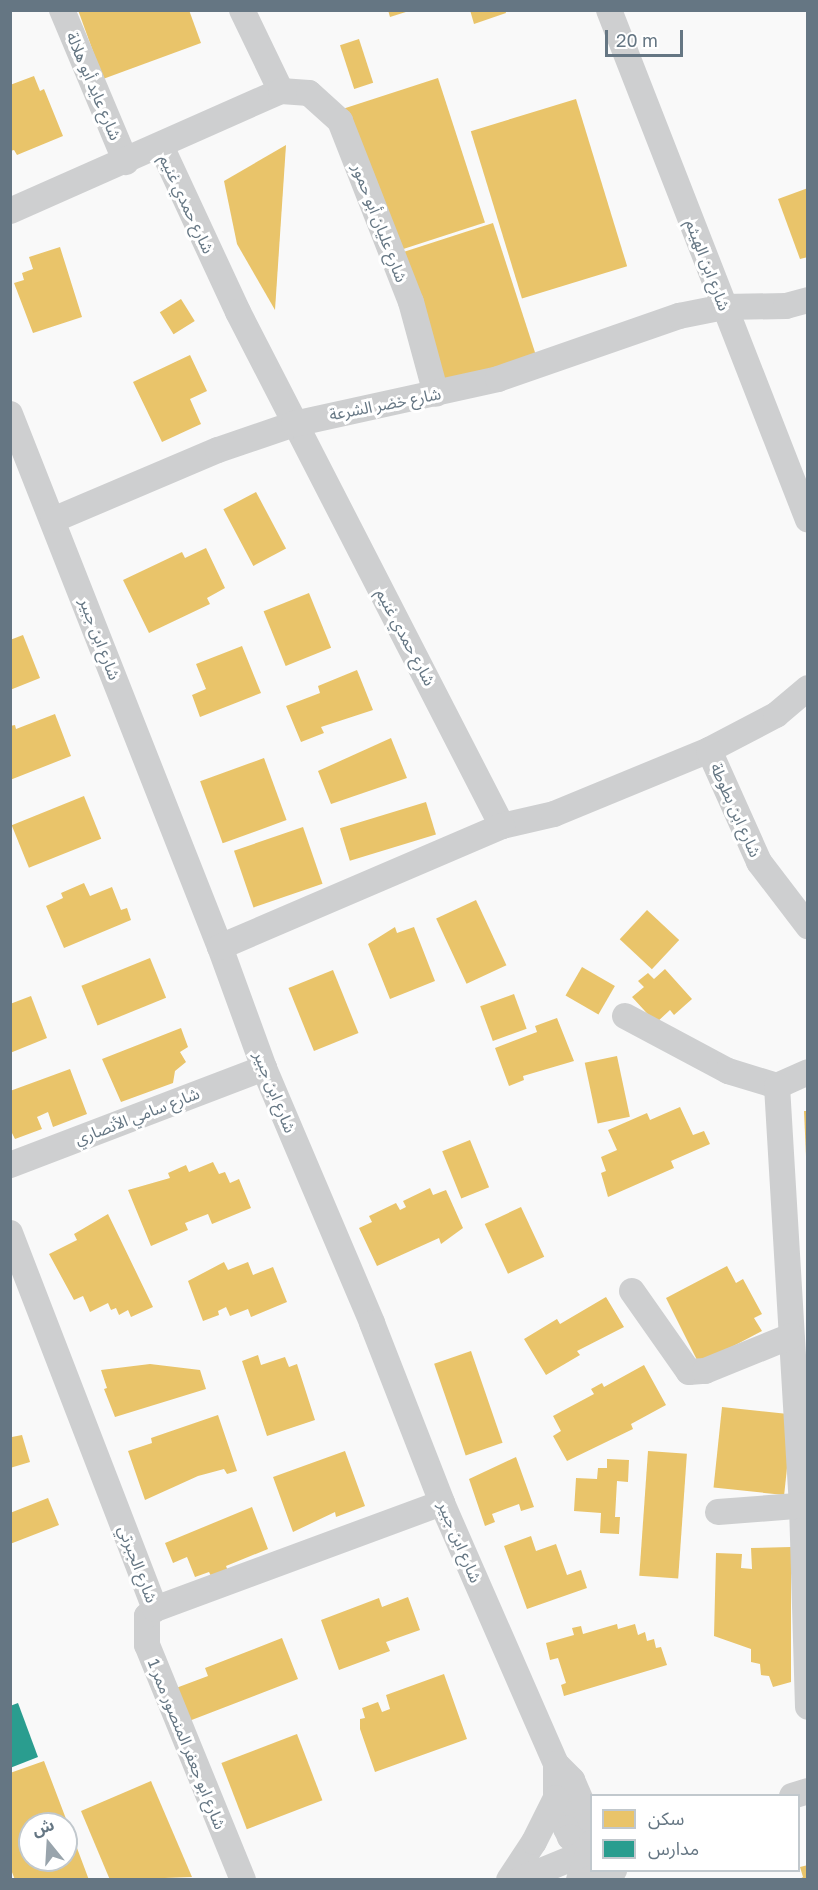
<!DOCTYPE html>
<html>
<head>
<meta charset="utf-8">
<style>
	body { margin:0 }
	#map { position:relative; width:818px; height:1890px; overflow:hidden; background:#f9f9f9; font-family:"Golos Text","Noto Sans Arabic",sans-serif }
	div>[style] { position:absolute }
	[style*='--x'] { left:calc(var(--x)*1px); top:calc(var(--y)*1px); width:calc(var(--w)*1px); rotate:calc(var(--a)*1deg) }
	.homes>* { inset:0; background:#e9c46a; transform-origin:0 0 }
	.schools>* { inset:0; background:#2a9d8f }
	.minor>* { height:26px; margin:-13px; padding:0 13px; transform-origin:13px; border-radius:13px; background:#cecfd0 }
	span { translate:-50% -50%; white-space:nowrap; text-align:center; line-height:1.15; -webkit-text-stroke:6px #fff; paint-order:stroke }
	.street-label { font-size:16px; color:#657683 }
	.frame { position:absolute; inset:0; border:12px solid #657683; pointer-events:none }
	.legend { position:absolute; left:590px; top:1794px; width:210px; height:78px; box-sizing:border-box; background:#fff; border:2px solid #c1c8cd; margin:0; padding:8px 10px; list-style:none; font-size:18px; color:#657683 }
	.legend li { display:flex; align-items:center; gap:12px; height:30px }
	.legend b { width:30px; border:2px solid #c1c8cd }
	.north { position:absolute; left:18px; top:1812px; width:60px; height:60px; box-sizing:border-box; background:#fff; border:2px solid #c1c8cd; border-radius:50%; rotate:342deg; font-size:16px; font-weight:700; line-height:24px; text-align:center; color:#657683 }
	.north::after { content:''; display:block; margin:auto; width:21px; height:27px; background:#99a4ac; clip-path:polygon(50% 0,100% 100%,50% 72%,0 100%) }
	.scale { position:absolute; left:605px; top:30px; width:78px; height:27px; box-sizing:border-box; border:3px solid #657683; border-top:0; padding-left:8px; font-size:18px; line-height:21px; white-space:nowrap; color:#657683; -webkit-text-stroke:4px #fff; paint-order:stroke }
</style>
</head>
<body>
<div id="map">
	<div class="homes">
		<div style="clip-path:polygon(78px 10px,189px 10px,201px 43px,103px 79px)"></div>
		<div style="clip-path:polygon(388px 10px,409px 10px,409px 11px,390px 17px)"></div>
		<div style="clip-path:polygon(470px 10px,505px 10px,506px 13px,474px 24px)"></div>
		<div style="left:359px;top:39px;width:46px;height:20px;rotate:72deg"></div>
		<div style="clip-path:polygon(34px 76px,40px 91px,44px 89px,63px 136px,17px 155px,14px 150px,10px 151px,10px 85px)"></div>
		<div style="left:438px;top:78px;width:152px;height:98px;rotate:72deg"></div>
		<div style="left:576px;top:99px;width:175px;height:110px;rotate:73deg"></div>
		<div style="clip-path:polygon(286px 145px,275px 310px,237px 244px,224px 181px)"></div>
		<div style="clip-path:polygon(808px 188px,808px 257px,800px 259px,778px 199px)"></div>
		<div style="left:493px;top:223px;width:139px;height:99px;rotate:72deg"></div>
		<div style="clip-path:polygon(60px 247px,82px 317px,33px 333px,14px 283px,24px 280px,22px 273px,33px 269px,29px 257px)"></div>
		<div style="left:181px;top:299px;width:26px;height:25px;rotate:58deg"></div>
		<div style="clip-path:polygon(190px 355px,207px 391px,190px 399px,201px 424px,162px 442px,133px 382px)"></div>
		<div style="left:256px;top:492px;width:64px;height:37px;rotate:62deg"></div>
		<div style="clip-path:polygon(206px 548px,225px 588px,207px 598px,210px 604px,149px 633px,123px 580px,182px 552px,185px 558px)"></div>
		<div style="left:309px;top:593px;width:59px;height:49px;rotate:68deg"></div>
		<div style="clip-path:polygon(23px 635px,40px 678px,10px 690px,10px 640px)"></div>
		<div style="clip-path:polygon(242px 646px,261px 693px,200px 717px,192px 695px,206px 689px,196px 664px)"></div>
		<div style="clip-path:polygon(357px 670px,373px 710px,321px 727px,324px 733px,301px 742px,286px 706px,320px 693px,318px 686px)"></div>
		<div style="clip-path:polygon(55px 714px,71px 756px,10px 780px,10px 726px,15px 725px,16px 729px)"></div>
		<div style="clip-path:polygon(391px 738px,407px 778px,331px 804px,318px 771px)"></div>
		<div style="left:264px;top:758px;width:66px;height:68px;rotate:70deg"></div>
		<div style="left:84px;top:796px;width:46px;height:78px;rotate:68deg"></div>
		<div style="left:426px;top:802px;width:34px;height:90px;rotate:73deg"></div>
		<div style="left:303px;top:827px;width:60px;height:73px;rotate:71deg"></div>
		<div style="clip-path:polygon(84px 883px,90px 896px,112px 887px,121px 910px,127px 908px,131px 920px,64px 948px,46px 906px,63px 898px,61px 893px)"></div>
		<div style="left:476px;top:900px;width:72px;height:44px;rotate:65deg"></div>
		<div style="left:647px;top:910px;width:44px;height:40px;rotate:43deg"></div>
		<div style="clip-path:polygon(395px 927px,397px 933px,414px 927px,435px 981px,390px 999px,368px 944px)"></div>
		<div style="left:150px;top:958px;width:43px;height:74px;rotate:68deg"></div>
		<div style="left:582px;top:967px;width:38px;height:33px;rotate:30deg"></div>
		<div style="clip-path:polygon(665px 969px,692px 999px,674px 1015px,670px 1010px,656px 1023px,632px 997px,644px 987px,638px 981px,648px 973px,654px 979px)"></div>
		<div style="left:333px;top:970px;width:68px;height:48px;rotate:68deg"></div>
		<div style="left:514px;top:994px;width:37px;height:36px;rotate:70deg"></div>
		<div style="clip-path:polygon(31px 996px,47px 1038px,10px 1053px,10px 1004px)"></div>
		<div style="clip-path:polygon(557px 1018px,574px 1061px,523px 1076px,524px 1080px,509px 1086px,495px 1048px,537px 1032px,535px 1026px)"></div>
		<div style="clip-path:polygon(181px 1028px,188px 1047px,180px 1052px,186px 1062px,175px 1071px,173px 1083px,121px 1102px,102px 1059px)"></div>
		<div style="left:617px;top:1056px;width:62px;height:33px;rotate:78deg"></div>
		<div style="clip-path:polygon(70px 1069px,87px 1114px,53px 1127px,48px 1112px,37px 1117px,42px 1129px,15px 1139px,10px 1129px,10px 1091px)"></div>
		<div style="clip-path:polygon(680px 1107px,693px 1135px,704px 1131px,710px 1144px,671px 1161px,674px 1168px,608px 1197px,601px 1173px,606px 1171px,601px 1157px,617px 1150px,608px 1130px,647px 1113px,650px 1120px)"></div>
		<div style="clip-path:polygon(804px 1111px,808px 1111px,808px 1156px,806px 1156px)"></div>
		<div style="left:470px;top:1140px;width:51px;height:30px;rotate:68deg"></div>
		<div style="clip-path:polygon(213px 1162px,219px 1174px,225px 1172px,230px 1183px,239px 1179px,251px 1208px,212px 1224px,208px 1214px,185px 1223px,188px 1230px,151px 1246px,128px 1190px,170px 1178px,168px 1173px,186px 1165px,189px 1172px)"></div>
		<div style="clip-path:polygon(430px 1188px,433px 1195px,446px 1190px,463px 1228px,441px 1244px,439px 1238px,377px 1266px,359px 1228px,372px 1222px,369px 1216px,396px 1203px,400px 1210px,406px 1207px,403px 1201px)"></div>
		<div style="left:521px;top:1207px;width:55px;height:40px;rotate:65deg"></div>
		<div style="clip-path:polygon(108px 1214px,153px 1307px,131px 1317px,128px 1310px,119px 1315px,116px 1308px,111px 1310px,108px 1303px,90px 1312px,83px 1296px,74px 1300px,49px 1254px,77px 1240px,74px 1234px)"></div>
		<div style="clip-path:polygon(224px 1262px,228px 1270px,248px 1262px,253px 1275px,273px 1267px,287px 1302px,251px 1317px,248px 1309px,230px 1316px,226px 1307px,218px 1311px,219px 1315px,203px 1321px,188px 1281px)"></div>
		<div style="clip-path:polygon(727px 1266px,736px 1283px,743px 1279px,762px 1314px,754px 1318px,762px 1331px,699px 1364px,666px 1298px)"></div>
		<div style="clip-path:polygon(606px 1297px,624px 1327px,577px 1351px,580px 1355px,546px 1375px,524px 1339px,557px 1319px,560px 1324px)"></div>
		<div style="left:471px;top:1351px;width:97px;height:39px;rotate:71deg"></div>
		<div style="clip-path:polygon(258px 1355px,261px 1365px,285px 1357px,289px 1367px,297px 1364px,315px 1420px,267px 1436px,242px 1361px)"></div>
		<div style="clip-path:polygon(150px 1364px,200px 1370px,206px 1389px,115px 1417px,104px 1389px,107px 1388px,101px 1370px)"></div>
		<div style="clip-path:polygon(644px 1365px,666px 1405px,631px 1424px,633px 1429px,567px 1461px,553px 1436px,561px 1431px,553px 1416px,594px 1394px,591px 1389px,602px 1383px,604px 1387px)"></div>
		<div style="left:722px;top:1407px;width:71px;height:81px;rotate:6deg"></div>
		<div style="clip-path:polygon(218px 1415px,237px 1471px,227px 1474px,224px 1469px,198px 1476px,145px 1500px,128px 1451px,152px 1443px,151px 1438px)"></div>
		<div style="clip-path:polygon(22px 1435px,30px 1462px,10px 1468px,12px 1437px)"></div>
		<div style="clip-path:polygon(345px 1451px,365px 1506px,336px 1517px,335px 1512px,293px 1532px,273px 1477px)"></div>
		<div style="left:648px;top:1451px;width:39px;height:125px;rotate:4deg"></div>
		<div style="clip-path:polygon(516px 1457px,534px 1507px,521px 1511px,519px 1504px,492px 1514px,495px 1522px,485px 1526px,469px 1479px)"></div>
		<div style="clip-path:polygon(607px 1459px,629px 1460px,628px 1482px,617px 1481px,615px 1517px,620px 1517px,619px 1534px,600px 1533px,601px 1513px,574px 1511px,576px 1478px,597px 1479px,598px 1468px,607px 1468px)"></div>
		<div style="clip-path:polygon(48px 1498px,59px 1525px,10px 1544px,10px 1513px)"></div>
		<div style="clip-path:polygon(252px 1507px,268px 1549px,226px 1566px,228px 1571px,212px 1578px,209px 1572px,195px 1577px,187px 1557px,173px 1563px,165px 1543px)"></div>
		<div style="clip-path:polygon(531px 1536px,536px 1551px,556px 1544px,567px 1575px,581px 1570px,587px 1588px,527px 1609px,504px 1546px)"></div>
		<div style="clip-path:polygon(791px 1547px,791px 1682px,773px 1687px,769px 1676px,761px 1675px,760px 1664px,751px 1662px,751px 1649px,714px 1636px,716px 1553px,742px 1554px,741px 1568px,752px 1569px,751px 1548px)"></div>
		<div style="clip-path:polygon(408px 1597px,420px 1630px,386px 1642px,390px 1651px,339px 1670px,321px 1620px,379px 1598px,382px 1607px)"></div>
		<div style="clip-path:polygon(617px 1624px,618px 1629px,635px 1624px,638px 1635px,645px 1632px,647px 1641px,654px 1639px,656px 1648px,661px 1647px,667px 1665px,564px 1696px,561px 1685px,566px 1683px,558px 1658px,550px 1660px,546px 1643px,574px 1635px,572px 1628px,581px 1626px,583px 1634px)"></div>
		<div style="clip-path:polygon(282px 1638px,298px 1679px,189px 1721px,176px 1688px,208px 1676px,205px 1668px)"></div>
		<div style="clip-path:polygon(444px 1674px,467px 1739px,375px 1772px,360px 1729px,360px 1719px,365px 1718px,362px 1708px,378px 1702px,382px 1712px,390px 1709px,386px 1695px)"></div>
		<div style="left:297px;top:1734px;width:71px;height:81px;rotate:69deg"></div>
		<div style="clip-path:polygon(evenodd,44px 1761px,68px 1824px,89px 1880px,15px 1880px,10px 1867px,10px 1773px,44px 1761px,30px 1824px,66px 1824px,66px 1860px,30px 1860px,30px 1824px)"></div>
		<div style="clip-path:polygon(151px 1781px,192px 1877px,110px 1880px,81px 1811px)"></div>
		<div style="clip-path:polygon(808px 1865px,808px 1880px,798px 1880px,803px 1877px,800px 1867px)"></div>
	</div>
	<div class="schools">
		<div style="clip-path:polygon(18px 1703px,38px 1757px,10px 1768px,10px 1706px)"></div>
	</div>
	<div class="minor">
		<div style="--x:62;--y:10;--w:165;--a:67.2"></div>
		<div style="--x:242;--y:10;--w:90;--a:64.3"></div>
		<div style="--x:609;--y:10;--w:547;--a:68.68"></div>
		<div style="--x:161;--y:146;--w:183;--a:65.1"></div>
		<div style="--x:238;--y:312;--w:578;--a:62.81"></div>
		<div style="--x:502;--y:826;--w:53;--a:-13"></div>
		<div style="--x:554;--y:814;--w:168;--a:-22.4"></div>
		<div style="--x:709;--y:750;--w:76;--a:-27.6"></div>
		<div style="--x:776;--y:715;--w:42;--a:-40.2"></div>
		<div style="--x:10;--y:211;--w:296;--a:-23.9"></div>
		<div style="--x:281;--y:91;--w:28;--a:4"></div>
		<div style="--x:309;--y:93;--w:42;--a:42.1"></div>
		<div style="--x:340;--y:121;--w:194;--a:68.6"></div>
		<div style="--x:411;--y:302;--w:95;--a:74.8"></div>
		<div style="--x:10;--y:414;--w:573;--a:68.5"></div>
		<div style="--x:220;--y:947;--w:129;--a:70"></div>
		<div style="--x:264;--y:1068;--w:277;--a:67"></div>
		<div style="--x:372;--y:1323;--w:193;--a:68.7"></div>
		<div style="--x:442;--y:1503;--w:285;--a:66.4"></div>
		<div style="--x:556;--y:1764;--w:23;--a:45"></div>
		<div style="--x:572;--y:1780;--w:50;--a:66.5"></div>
		<div style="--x:53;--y:520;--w:179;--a:-23"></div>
		<div style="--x:218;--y:450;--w:80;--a:-18.9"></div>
		<div style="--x:294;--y:424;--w:209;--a:-12.4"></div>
		<div style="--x:498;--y:379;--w:192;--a:-19.2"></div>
		<div style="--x:679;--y:316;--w:46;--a:-11.3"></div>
		<div style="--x:724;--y:307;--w:62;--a:-0.9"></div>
		<div style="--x:786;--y:306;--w:23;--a:-15"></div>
		<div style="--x:709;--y:750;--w:123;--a:65.9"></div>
		<div style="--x:759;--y:862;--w:81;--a:52.6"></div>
		<div style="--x:220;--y:947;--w:307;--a:-23.2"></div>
		<div style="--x:625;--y:1016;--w:117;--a:28.1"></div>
		<div style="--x:728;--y:1071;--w:51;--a:17"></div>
		<div style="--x:777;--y:1086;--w:34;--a:-24"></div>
		<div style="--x:777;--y:1086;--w:420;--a:86.6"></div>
		<div style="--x:802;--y:1505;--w:202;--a:88.3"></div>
		<div style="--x:10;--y:1165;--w:272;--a:-20.9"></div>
		<div style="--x:10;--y:1233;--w:403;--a:68.9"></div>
		<div style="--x:632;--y:1291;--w:99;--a:54.9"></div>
		<div style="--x:689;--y:1372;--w:16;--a:-4"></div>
		<div style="--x:705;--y:1371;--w:93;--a:-22.1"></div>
		<div style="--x:718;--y:1512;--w:90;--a:-4.4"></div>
		<div style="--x:556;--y:1764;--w:34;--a:90"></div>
		<div style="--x:556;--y:1798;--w:32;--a:72"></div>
		<div style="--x:566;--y:1828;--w:10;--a:66"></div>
		<div style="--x:570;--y:1837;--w:27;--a:36"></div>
		<div style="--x:792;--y:1796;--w:17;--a:-17"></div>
		<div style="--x:243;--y:1880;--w:254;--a:-112.2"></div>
		<div style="--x:147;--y:1645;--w:29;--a:-90"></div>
		<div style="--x:147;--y:1616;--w:11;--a:-41"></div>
		<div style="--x:155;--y:1609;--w:306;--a:-20.3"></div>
		<div style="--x:509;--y:1880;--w:45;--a:-56.7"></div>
		<div style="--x:534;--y:1842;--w:49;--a:-63.4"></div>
		<div style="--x:519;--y:1880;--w:79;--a:-22.3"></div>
		<div style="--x:579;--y:1880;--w:39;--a:-71"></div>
		<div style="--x:588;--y:1880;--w:28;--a:-21"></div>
	</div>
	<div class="street-label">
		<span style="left:94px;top:86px;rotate:67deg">شارع عايد أبو هلالة</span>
		<span style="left:187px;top:204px;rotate:65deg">شارع حمدي غنيم</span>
		<span style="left:380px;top:223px;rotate:69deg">شارع عليان أبو حمور</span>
		<span style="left:708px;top:265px;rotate:69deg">شارع ابن الهيثم</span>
		<span style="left:385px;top:404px;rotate:-11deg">شارع خضر الشرعة</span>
		<span style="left:406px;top:637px;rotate:62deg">شارع حمدي غنيم</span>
		<span style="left:100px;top:639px;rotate:69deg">شارع ابن جبير</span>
		<span style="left:736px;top:810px;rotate:66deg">شارع ابن بطوطة</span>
		<span style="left:275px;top:1092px;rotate:68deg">شارع ابن جبير</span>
		<span style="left:137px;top:1116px;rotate:-21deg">شارع سامي الأنصاري</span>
		<span style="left:460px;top:1542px;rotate:67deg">شارع ابن جبير</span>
		<span style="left:138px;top:1564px;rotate:69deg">شارع الجبرتي</span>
		<span style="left:187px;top:1744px;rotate:68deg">شارع ابو جعفر المنصور ممر 1</span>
	</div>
	<div class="frame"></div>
	<ul class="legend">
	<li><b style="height:16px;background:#e9c46a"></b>سكن</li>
	<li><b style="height:16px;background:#2a9d8f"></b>مدارس</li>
	</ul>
	<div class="north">ش</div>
	<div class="scale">20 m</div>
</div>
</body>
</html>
